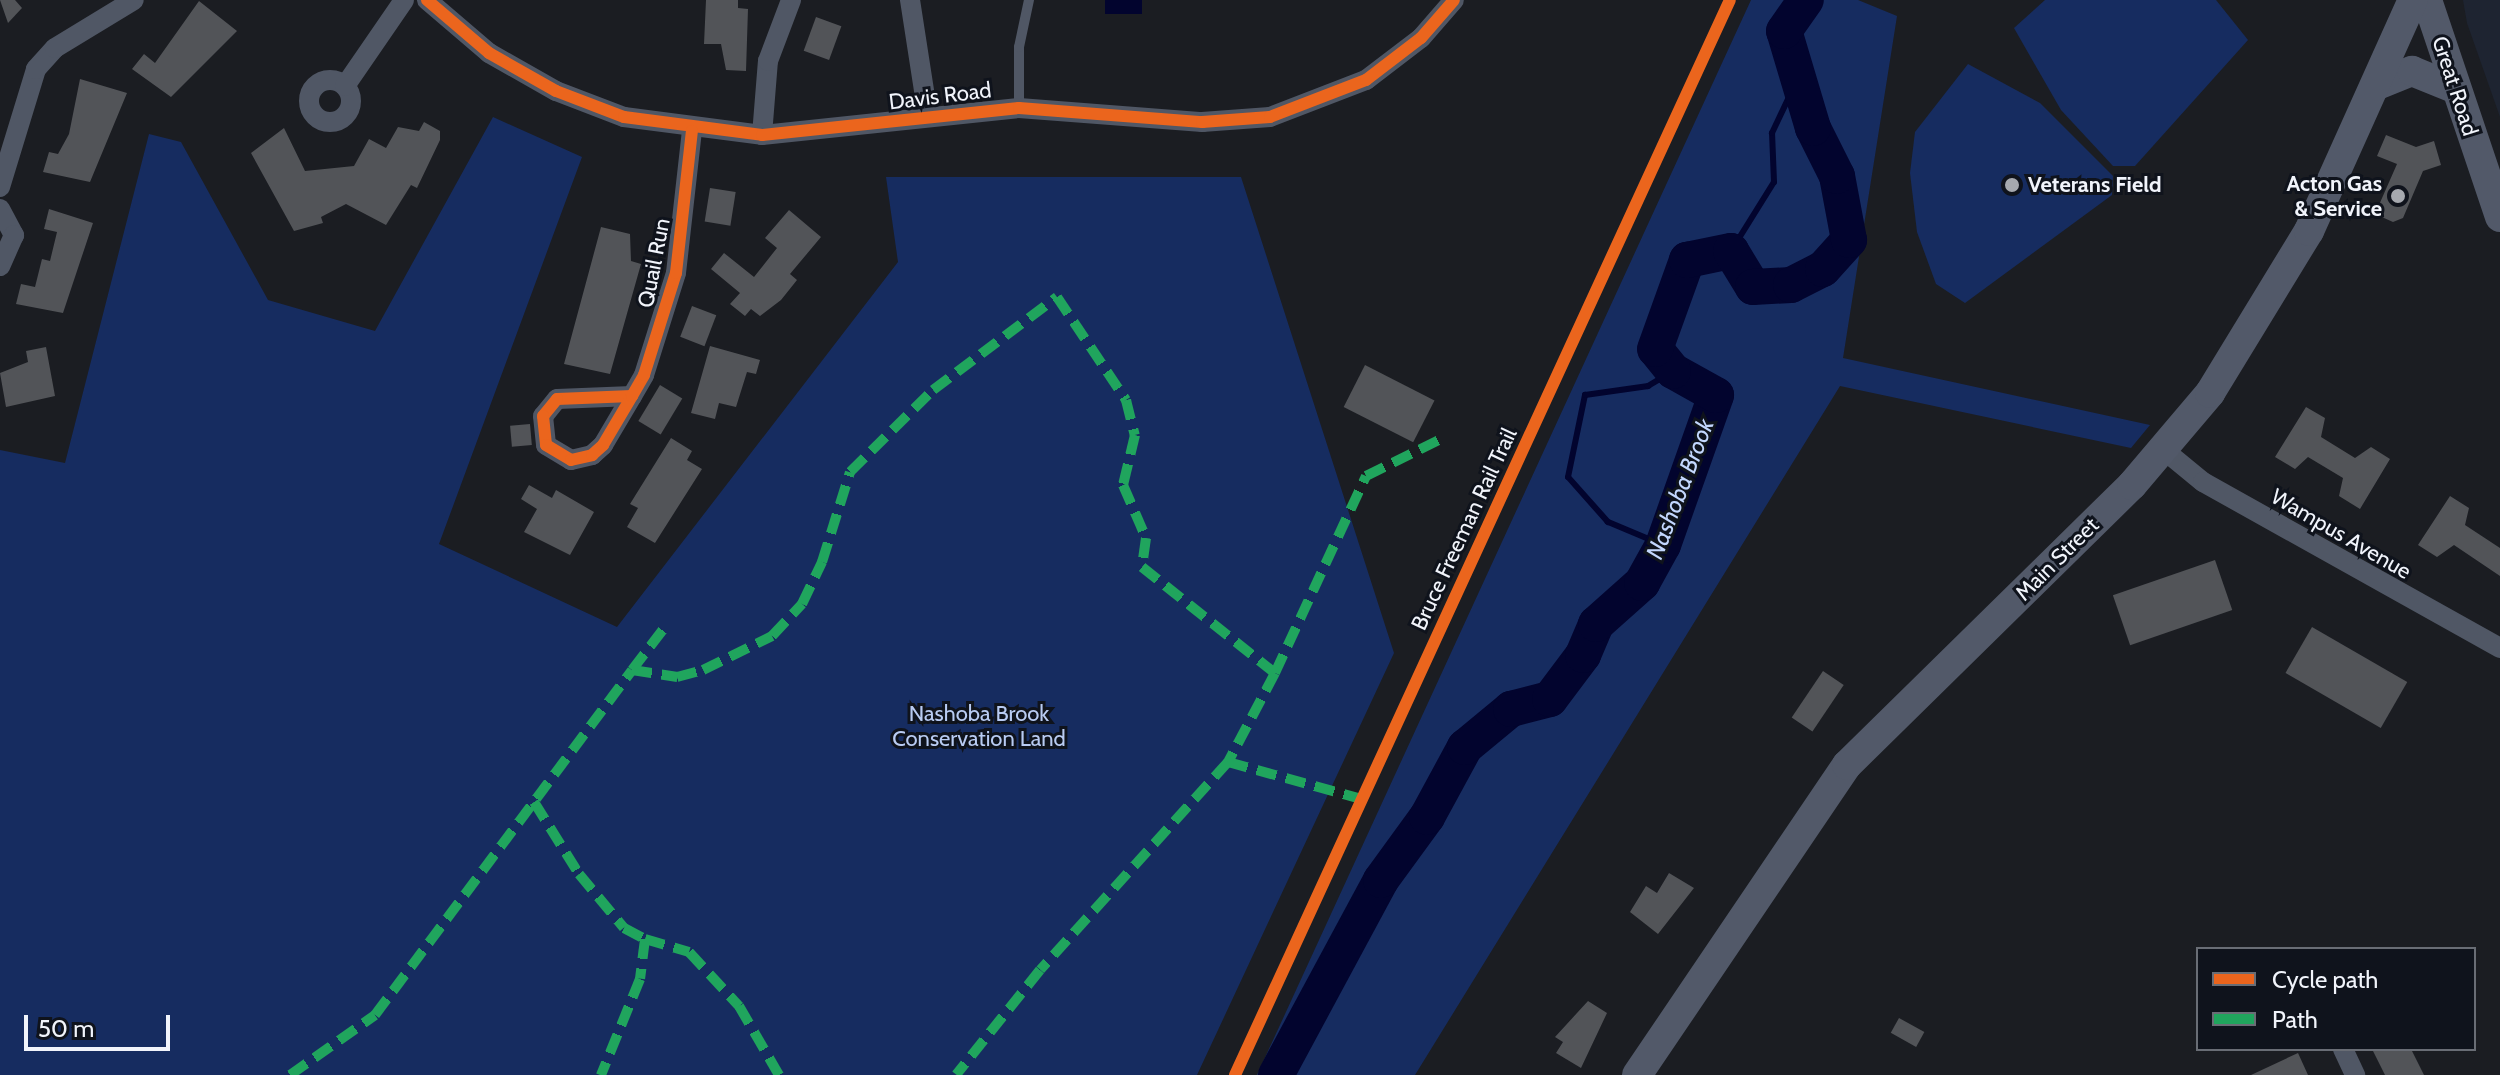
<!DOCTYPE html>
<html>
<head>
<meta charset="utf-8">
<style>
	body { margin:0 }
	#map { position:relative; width:2500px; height:1075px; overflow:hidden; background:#1b1d22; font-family:Cabin,sans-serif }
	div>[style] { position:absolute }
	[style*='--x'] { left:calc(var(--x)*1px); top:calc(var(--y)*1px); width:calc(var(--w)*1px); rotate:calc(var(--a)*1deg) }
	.built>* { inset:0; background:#1e2431 }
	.green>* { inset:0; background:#162c60 }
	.water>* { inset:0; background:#02042e; transform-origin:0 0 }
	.stream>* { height:6px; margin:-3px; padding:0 3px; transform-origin:3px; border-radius:3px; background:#02042e }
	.river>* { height:36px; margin:-18px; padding:0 18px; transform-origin:18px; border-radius:18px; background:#02042e }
	.building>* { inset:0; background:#525458; transform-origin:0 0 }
	.lane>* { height:10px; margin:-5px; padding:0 5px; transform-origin:5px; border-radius:5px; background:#505765 }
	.street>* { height:20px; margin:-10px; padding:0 10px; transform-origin:10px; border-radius:10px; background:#505765 }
	.street>.ring { margin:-10px; padding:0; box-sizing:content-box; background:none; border:20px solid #505765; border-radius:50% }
	.secondary>* { height:30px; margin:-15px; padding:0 15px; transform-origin:15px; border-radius:15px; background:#525969 }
	.quiet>* { height:10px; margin-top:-5px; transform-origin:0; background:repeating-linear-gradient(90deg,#20a55d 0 20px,transparent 0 30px) }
	.cycleway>* { height:12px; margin:-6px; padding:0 6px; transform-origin:6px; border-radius:6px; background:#eb651d }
	.dots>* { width:22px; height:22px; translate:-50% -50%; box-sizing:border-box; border:4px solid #0f131c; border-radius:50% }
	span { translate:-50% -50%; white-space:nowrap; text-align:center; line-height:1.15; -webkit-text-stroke:6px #0f131c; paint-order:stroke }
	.street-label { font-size:22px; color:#f1f4fb }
	.poi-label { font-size:22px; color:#f1f4fb; font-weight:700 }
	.right { translate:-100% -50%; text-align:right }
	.left { translate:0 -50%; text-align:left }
	.park-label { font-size:22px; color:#b8cbf2 }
	.water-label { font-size:24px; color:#c3d7fe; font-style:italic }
	.legend { position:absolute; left:2196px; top:947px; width:280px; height:104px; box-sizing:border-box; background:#0f131c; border:2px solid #696d75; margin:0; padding:10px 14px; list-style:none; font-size:24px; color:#f1f4fb }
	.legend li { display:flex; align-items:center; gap:16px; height:40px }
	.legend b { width:40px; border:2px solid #696d75 }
	.scale { position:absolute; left:24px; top:1015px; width:146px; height:36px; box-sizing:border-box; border:4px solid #f1f4fb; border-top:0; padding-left:10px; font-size:24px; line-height:28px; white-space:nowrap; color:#f1f4fb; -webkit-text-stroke:6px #0f131c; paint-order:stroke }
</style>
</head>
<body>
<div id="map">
	<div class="built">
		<div style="clip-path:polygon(2463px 0,2500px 0,2500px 117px,2467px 23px)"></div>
	</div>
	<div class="green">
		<div style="clip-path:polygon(1751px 0,1858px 0,1897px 16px,1843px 358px,2150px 425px,2131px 448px,1840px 386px,1415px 1075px,1257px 1075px)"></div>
		<div style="clip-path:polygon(2045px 0,2216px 0,2248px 40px,2135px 166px,2113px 166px,2061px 110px,2014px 28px)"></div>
		<div style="clip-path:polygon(1968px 64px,2040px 103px,2113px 176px,2112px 195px,1965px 303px,1936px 284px,1917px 232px,1910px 173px,1915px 132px)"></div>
		<div style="clip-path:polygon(493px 117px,582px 157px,439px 544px,617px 627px,898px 262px,886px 177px,1241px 177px,1394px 653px,1197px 1075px,0 1075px,0 450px,65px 463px,149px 134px,181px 142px,268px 300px,375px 331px)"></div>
	</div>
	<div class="water">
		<div style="left:1105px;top:0;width:37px;height:14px"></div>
	</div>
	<div class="stream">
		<div style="--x:1731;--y:251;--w:81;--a:-58.1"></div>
		<div style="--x:1774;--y:182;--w:49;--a:-92.3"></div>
		<div style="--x:1772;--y:133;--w:61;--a:-64.7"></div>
		<div style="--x:1663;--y:545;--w:60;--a:-157.3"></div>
		<div style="--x:1608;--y:522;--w:60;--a:-131.6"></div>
		<div style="--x:1568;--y:477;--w:84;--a:-78.3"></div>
		<div style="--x:1585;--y:395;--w:64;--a:-8.1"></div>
		<div style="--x:1648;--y:386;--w:29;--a:-31"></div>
	</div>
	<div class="river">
		<div style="--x:1276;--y:1075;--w:221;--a:-61.7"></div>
		<div style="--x:1381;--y:880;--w:78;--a:-53.9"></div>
		<div style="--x:1427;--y:817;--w:80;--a:-61.5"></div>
		<div style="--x:1465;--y:747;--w:60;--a:-39.6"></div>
		<div style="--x:1511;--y:709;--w:40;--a:-14.4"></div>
		<div style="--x:1550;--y:699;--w:55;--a:-53.1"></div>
		<div style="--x:1583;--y:655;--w:34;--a:-67"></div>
		<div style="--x:1596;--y:624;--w:62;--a:-41.7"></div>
		<div style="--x:1642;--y:583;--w:43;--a:-61.1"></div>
		<div style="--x:1663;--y:545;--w:159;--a:-70.5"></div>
		<div style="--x:1716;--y:395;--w:49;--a:-150.8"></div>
		<div style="--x:1673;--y:371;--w:28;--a:-129"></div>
		<div style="--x:1655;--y:349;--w:95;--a:-70.2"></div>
		<div style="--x:1687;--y:260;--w:45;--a:-11.6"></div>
		<div style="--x:1731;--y:251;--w:42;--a:58.6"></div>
		<div style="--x:1753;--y:287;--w:38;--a:-3"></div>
		<div style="--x:1791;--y:285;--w:36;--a:-27"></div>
		<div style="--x:1823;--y:269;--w:39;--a:-48"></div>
		<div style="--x:1849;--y:240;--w:65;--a:-100.6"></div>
		<div style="--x:1837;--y:176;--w:54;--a:-116.6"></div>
		<div style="--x:1813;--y:128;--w:101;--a:-106.6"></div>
		<div style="--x:1784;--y:31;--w:38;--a:-55"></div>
	</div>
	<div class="building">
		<div style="clip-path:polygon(0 0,15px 0,22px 8px,8px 23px)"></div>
		<div style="clip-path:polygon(706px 0,738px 0,738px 8px,748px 9px,746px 71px,726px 70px,721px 44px,704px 44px)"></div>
		<div style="clip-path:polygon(199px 1px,237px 31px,171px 97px,132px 69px,144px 54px,155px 63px)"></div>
		<div style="left:816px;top:17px;width:27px;height:36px;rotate:20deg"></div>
		<div style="clip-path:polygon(80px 79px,127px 93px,90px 182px,43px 172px,49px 152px,58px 154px,69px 134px)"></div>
		<div style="clip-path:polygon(424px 122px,440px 131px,440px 140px,417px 188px,411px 185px,386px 225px,346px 204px,321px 217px,323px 223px,294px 231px,251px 153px,284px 128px,305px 171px,354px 166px,369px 139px,386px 148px,398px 127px,419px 131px)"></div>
		<div style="clip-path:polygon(2386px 135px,2416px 147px,2434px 141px,2441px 165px,2423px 171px,2403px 218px,2393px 222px,2375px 214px,2397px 164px,2377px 156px)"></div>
		<div style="left:710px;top:188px;width:26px;height:34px;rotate:9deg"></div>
		<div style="clip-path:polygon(49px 209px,93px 223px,63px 313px,16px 304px,21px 284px,35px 287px,42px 259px,50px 261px,57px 232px,44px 229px)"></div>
		<div style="clip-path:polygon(789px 210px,821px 237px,790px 274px,797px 280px,781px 300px,760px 316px,751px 309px,745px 316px,730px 304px,740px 293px,711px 269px,724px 253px,754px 277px,777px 248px,765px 238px)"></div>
		<div style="clip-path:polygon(601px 227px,630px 234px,631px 261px,641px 264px,610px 374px,564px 364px)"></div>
		<div style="left:692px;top:306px;width:26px;height:33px;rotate:21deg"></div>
		<div style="clip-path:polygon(710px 346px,760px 360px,756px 374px,747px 372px,736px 407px,719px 403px,715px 419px,691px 413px)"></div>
		<div style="clip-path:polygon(46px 347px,55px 396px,6px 407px,0 373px,28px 362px,26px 351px)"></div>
		<div style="left:1365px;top:365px;width:78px;height:47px;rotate:27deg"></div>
		<div style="left:660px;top:385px;width:26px;height:42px;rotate:31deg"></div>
		<div style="clip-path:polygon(2306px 407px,2325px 418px,2321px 437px,2355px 458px,2371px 447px,2390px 459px,2360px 509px,2339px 496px,2343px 478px,2308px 457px,2295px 469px,2275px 457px)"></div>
		<div style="left:530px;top:424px;width:21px;height:20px;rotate:85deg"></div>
		<div style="clip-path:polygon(671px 438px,692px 451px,687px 460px,702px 469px,655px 543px,627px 527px,638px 508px,630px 504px)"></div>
		<div style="clip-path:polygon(529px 485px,552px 498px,556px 490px,594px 512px,570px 555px,524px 532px,537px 509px,521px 499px)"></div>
		<div style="clip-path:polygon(2450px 496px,2469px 508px,2465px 525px,2500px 548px,2500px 576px,2454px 545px,2437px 557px,2418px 545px)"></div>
		<div style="left:2215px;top:560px;width:53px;height:108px;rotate:71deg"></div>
		<div style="left:2312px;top:627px;width:110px;height:53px;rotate:30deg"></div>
		<div style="left:1823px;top:671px;width:25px;height:56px;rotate:34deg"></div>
		<div style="clip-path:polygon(1669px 873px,1694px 888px,1658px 934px,1630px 912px,1646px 886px,1657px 893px)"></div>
		<div style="clip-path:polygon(1588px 1001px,1607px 1013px,1581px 1068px,1556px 1053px,1563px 1042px,1555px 1037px)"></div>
		<div style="left:1899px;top:1018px;width:29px;height:17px;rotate:29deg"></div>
		<div style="clip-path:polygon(2372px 1049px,2411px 1049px,2424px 1075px,2385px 1075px)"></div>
		<div style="clip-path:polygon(2298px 1053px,2308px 1075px,2251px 1075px)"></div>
	</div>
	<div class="lane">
		<div style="--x:1019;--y:108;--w:61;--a:-90"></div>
		<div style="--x:1019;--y:47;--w:48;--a:-78"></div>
	</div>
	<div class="street">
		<div style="--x:427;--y:0;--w:82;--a:40.5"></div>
		<div style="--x:489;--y:53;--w:77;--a:29.6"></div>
		<div style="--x:556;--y:91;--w:73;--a:20.9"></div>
		<div style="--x:624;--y:117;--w:139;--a:7.4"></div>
		<div style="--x:762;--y:135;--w:258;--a:-6"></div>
		<div style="--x:1019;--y:108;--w:184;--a:4.4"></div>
		<div style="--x:1202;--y:122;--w:68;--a:-4.2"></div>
		<div style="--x:1270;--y:117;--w:103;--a:-21.1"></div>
		<div style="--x:1366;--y:80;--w:69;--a:-37.4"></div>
		<div style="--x:1421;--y:38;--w:50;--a:-49"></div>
		<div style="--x:910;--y:0;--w:117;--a:81.2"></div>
		<div class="ring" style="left:309px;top:80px;width:22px;height:22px"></div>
		<div style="--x:345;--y:86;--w:104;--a:-55.5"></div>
		<div style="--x:762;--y:135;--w:74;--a:-85.4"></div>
		<div style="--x:768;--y:61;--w:65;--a:-69.3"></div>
		<div style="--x:0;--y:187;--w:123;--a:-73"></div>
		<div style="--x:36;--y:69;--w:28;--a:-48"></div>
		<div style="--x:55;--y:48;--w:92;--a:-31.3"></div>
		<div style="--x:0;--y:209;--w:30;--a:62"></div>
		<div style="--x:14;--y:235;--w:34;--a:114"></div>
		<div style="--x:632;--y:396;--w:75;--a:177.7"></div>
		<div style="--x:557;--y:399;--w:22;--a:129"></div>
		<div style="--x:543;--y:416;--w:29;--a:84"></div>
		<div style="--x:546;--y:445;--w:29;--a:31"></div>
		<div style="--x:571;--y:460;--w:22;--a:-13"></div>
		<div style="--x:592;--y:455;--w:15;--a:-42"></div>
		<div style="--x:603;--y:445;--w:57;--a:-59.4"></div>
		<div style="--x:632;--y:396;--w:24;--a:-60"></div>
		<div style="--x:644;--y:375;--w:107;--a:-72.6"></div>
		<div style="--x:676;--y:273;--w:143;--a:-83.6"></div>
		<div style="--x:2164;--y:450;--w:50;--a:39.4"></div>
		<div style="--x:2203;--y:482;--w:340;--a:29.2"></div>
		<div style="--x:2343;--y:1049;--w:29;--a:65"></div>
	</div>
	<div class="secondary">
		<div style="--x:2427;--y:0;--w:229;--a:71.4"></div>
		<div style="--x:2377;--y:85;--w:38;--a:-22"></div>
		<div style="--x:2412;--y:71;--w:48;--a:22.2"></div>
		<div style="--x:1637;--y:1075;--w:374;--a:-55.9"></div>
		<div style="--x:1847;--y:765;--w:400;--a:-44.5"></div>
		<div style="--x:2132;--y:485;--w:121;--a:-49.7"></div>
		<div style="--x:2210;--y:393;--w:190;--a:-58.6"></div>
		<div style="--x:2309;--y:231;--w:253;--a:-65.8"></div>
	</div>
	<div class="quiet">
		<div style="--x:632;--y:670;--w:54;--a:-52.5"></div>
		<div style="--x:1275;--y:673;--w:217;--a:-65.2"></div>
		<div style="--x:1366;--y:476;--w:81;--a:-26.3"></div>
		<div style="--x:1228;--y:762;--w:138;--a:15.5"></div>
		<div style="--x:534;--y:802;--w:85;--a:58"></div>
		<div style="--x:579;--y:874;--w:70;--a:50.2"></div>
		<div style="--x:624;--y:928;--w:24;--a:28"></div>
		<div style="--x:645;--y:939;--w:40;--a:97.1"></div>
		<div style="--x:640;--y:979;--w:104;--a:112.1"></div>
		<div style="--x:645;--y:939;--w:46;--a:16.5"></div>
		<div style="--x:689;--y:952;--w:74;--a:47.2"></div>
		<div style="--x:739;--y:1006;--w:80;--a:59.9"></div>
		<div style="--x:290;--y:1075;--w:104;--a:-35.2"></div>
		<div style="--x:375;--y:1015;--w:430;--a:-53.3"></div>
		<div style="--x:632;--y:670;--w:46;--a:8.8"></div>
		<div style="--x:677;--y:677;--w:27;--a:-15"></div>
		<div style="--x:703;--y:670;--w:77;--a:-26.2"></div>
		<div style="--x:772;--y:636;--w:44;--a:-46.8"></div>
		<div style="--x:802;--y:604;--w:47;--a:-64.5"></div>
		<div style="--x:822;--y:562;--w:94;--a:-72.7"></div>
		<div style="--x:850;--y:472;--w:117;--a:-44.7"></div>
		<div style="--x:933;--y:390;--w:155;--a:-36.9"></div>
		<div style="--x:1057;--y:297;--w:124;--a:56.2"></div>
		<div style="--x:1126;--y:400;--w:36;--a:76"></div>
		<div style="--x:1135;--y:435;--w:51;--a:103.5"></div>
		<div style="--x:1123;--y:485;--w:58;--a:66.5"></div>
		<div style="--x:1146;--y:538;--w:29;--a:98"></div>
		<div style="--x:1142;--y:567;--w:170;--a:38.6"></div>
		<div style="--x:1275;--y:673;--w:101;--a:117.8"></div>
		<div style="--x:1228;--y:762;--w:280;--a:132.1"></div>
		<div style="--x:1040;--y:970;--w:134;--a:128.7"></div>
	</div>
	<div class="cycleway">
		<div style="--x:427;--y:0;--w:82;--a:40.5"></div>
		<div style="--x:489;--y:53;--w:77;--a:29.6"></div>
		<div style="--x:556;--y:91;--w:73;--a:20.9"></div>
		<div style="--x:624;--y:117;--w:139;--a:7.4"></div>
		<div style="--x:762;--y:135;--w:258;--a:-6"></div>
		<div style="--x:1019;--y:108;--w:184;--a:4.4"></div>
		<div style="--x:1202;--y:122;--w:68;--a:-4.2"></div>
		<div style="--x:1270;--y:117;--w:103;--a:-21.1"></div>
		<div style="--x:1366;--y:80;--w:69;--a:-37.4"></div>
		<div style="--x:1421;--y:38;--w:50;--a:-49"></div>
		<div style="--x:632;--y:396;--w:75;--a:177.7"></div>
		<div style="--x:557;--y:399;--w:22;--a:129"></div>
		<div style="--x:543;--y:416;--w:29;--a:84"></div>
		<div style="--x:546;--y:445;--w:29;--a:31"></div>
		<div style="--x:571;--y:460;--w:22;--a:-13"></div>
		<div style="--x:592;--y:455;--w:15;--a:-42"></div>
		<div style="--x:603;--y:445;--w:57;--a:-59.4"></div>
		<div style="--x:632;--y:396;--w:24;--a:-60"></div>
		<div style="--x:644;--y:375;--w:107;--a:-72.6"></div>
		<div style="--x:676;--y:273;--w:143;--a:-83.6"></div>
		<div style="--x:1235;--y:1075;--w:1183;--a:-65.28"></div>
	</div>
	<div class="dots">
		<div style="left:2012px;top:185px;background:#a6a9af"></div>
		<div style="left:2398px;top:196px;background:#a6a9af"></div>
	</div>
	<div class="street-label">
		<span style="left:2455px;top:86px;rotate:72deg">Great Road</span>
		<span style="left:940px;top:96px;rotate:-7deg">Davis Road</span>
		<span style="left:654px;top:263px;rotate:-79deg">Quail Run</span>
		<span style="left:1464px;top:529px;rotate:-65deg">Bruce Freeman Rail Trail</span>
		<span style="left:2341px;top:534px;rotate:30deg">Wampus Avenue</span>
		<span style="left:2057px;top:559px;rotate:-45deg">Main Street</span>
	</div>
	<div class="poi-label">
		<span class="right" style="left:2382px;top:196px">Acton Gas<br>&amp; Service</span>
		<span class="left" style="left:2028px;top:185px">Veterans Field</span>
	</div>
	<div class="park-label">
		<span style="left:979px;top:726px">Nashoba Brook<br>Conservation Land</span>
	</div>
	<div class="water-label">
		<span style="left:1680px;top:489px;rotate:-69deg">Nashoba Brook</span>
	</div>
	<ul class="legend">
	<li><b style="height:10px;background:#eb651d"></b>Cycle path</li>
	<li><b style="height:10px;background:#20a55d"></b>Path</li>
	</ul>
	<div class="scale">50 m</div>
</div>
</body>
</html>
